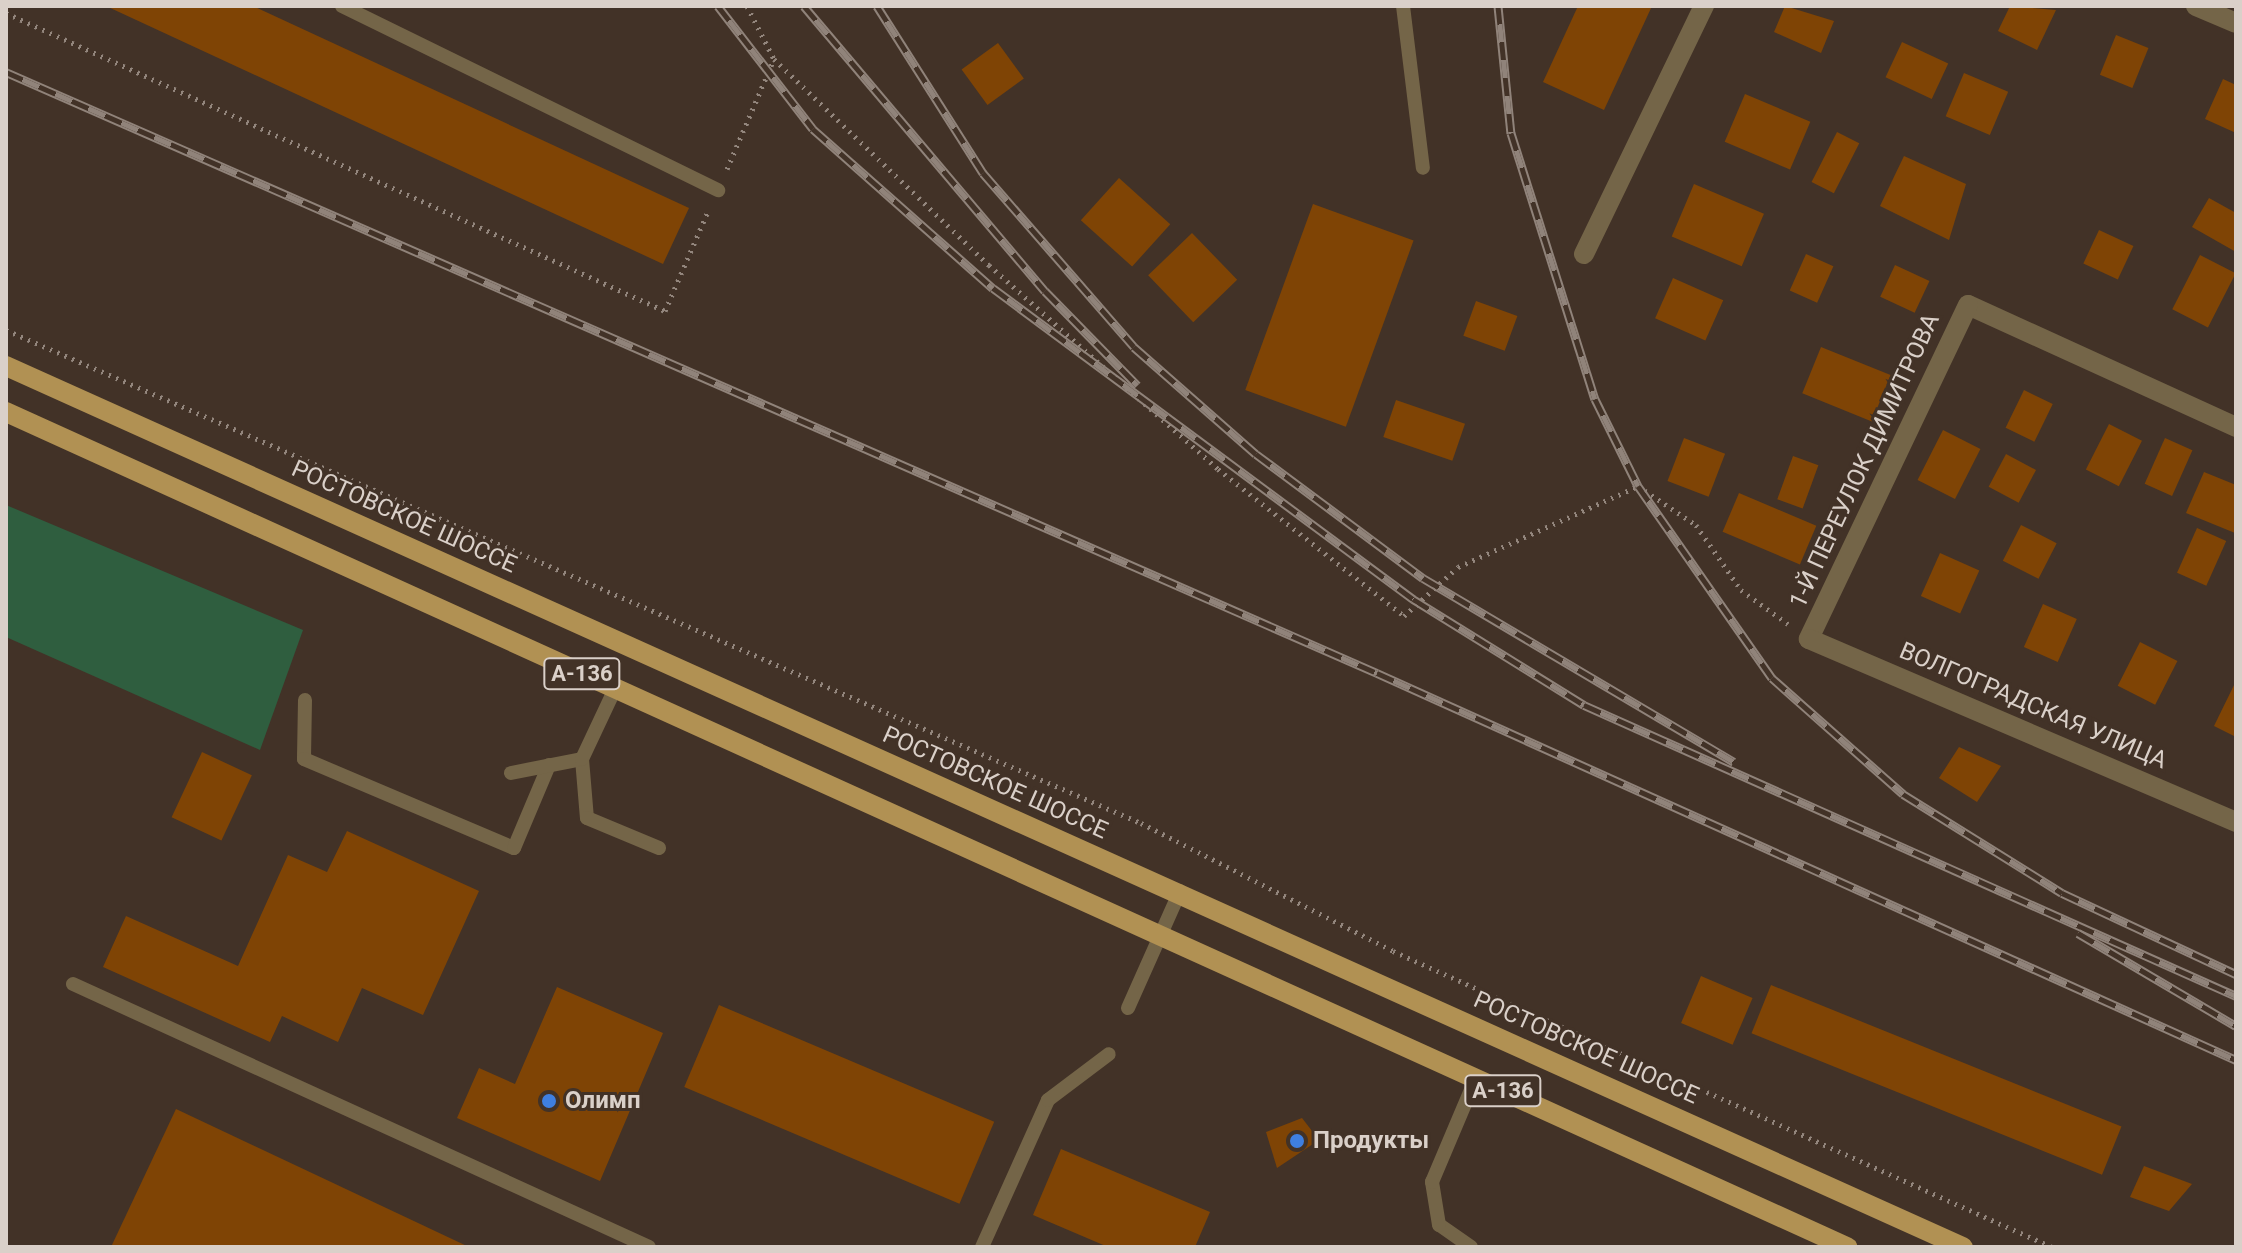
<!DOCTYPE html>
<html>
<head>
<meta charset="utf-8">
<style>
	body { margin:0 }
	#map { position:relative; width:2242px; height:1253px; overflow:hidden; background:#423227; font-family:Roboto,sans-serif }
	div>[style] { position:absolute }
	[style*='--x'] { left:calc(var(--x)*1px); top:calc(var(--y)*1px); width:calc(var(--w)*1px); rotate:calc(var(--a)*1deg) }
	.green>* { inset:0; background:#2f5e3f }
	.building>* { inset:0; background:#7f4405; transform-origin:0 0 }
	.path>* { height:5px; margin-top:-2.5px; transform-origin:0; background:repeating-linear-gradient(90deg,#93867d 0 2px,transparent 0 8px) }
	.service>* { height:14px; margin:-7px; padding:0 7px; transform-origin:7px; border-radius:7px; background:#746548 }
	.minor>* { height:20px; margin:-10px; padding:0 10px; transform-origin:10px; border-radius:10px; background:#746548 }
	.primary>* { height:20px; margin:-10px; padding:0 10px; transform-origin:10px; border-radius:10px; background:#b19153 }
	.rail>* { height:9px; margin-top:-4.5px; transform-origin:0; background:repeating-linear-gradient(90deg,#423227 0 18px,#90837a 0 36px); box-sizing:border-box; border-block:2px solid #90837a }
	.dots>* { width:22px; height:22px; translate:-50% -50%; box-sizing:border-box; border:4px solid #423227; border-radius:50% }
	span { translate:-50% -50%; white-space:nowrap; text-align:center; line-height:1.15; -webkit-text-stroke:6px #423227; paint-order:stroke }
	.shield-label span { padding:2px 6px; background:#423227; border:2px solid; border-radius:6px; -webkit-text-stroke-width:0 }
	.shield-label { font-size:22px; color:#dad0c9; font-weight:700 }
	.street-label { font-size:24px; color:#dad0c9 }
	.poi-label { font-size:24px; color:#dad0c9; font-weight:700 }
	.left { translate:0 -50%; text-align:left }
	.frame { position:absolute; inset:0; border:8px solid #dad0c9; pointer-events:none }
</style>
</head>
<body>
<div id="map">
	<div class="green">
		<div style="clip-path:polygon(6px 505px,303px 630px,260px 750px,6px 637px)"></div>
	</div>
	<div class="building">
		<div style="clip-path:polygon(106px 6px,253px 6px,689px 208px,663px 264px)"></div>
		<div style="clip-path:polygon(1578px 6px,1652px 6px,1604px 110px,1543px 82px)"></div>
		<div style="clip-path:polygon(1785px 6px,1834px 21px,1821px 53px,1774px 32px)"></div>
		<div style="clip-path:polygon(2010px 6px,2056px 10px,2037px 50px,1998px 31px)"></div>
		<div style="left:2116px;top:35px;width:35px;height:43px;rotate:22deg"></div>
		<div style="left:1902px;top:42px;width:51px;height:39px;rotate:25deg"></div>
		<div style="left:998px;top:43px;width:44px;height:45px;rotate:54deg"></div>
		<div style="left:1964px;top:73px;width:48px;height:47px;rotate:23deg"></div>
		<div style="clip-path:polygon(2223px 79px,2236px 85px,2236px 133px,2205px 119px)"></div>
		<div style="left:1745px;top:94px;width:71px;height:52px;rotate:23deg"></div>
		<div style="left:1837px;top:132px;width:25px;height:56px;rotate:27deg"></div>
		<div style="clip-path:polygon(1904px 156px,1966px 184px,1949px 240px,1880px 206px)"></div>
		<div style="left:1119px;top:178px;width:69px;height:57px;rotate:42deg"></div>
		<div style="left:1694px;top:184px;width:76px;height:57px;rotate:23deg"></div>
		<div style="clip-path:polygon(2209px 198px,2236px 213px,2236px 252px,2192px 227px)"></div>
		<div style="left:1313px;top:204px;width:107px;height:198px;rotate:20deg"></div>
		<div style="left:2099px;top:230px;width:38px;height:37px;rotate:25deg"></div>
		<div style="left:1192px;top:233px;width:65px;height:61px;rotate:46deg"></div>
		<div style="left:1806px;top:254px;width:30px;height:40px;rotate:24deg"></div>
		<div style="left:2200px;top:255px;width:40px;height:61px;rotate:27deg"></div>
		<div style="left:1895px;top:265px;width:38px;height:35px;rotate:25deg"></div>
		<div style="left:1673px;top:278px;width:55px;height:44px;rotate:24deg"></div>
		<div style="left:1476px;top:301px;width:44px;height:37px;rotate:20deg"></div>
		<div style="left:1821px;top:347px;width:75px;height:50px;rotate:22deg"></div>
		<div style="left:2024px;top:390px;width:32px;height:42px;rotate:26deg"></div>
		<div style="left:1396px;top:400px;width:73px;height:39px;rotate:19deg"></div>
		<div style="left:2109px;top:424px;width:37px;height:51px;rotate:27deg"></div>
		<div style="left:1943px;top:430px;width:42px;height:56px;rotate:27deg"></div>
		<div style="left:1684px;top:438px;width:44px;height:46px;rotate:21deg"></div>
		<div style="left:2165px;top:438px;width:30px;height:50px;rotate:24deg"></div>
		<div style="left:2006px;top:454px;width:34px;height:37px;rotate:28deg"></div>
		<div style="left:1793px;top:456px;width:27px;height:46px;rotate:20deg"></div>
		<div style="clip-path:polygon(2204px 472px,2236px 485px,2235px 533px,2186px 513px)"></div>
		<div style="left:1739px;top:493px;width:84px;height:42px;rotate:23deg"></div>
		<div style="left:2021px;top:525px;width:40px;height:40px;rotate:27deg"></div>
		<div style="left:2197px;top:528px;width:32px;height:49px;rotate:24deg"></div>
		<div style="left:1940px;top:553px;width:43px;height:47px;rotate:24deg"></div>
		<div style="left:2043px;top:604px;width:37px;height:47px;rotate:24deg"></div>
		<div style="left:2140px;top:642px;width:42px;height:49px;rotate:27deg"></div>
		<div style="clip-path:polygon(2236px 681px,2236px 737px,2214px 726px)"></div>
		<div style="clip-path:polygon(1959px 747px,2001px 766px,1977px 802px,1939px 778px)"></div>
		<div style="left:202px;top:752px;width:55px;height:72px;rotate:25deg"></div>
		<div style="clip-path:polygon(347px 831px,479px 891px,423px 1015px,362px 988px,338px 1042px,282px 1016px,270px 1042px,103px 967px,126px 916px,238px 966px,288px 855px,327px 872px)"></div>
		<div style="left:1701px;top:976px;width:56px;height:51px;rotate:23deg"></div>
		<div style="left:1771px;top:985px;width:378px;height:52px;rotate:22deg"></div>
		<div style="clip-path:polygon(557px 987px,663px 1033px,600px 1181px,457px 1118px,479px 1068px,515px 1084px)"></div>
		<div style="left:719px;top:1005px;width:299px;height:89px;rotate:23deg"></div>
		<div style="clip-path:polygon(176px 1109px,469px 1247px,111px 1247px)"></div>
		<div style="clip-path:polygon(1302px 1118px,1319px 1140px,1277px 1168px,1266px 1132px)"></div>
		<div style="clip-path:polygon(1061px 1149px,1210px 1212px,1195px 1247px,1108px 1247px,1033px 1215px)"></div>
		<div style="clip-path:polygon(2144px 1166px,2192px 1184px,2169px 1211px,2130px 1197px)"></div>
	</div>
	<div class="path">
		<div style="--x:747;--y:6;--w:59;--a:63"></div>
		<div style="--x:774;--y:59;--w:298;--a:43.8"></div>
		<div style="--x:989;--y:265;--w:307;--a:41.7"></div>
		<div style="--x:1218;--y:469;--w:237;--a:38.3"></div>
		<div style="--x:1404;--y:616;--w:73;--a:-42.2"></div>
		<div style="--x:1458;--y:567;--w:197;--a:-24.2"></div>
		<div style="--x:1638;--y:486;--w:70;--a:33.9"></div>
		<div style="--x:1696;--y:525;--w:79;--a:55.3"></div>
		<div style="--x:1741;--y:590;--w:58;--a:35.9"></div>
		<div style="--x:6;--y:13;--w:723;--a:24.33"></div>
		<div style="--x:665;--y:311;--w:109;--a:-66.7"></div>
		<div style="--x:727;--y:169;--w:120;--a:-66.9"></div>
		<div style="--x:6;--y:330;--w:1237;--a:23.48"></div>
		<div style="--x:1141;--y:823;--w:283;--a:26.9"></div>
		<div style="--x:1393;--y:951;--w:722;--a:24.19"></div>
	</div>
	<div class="service">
		<div style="--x:342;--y:6;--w:419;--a:26.1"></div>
		<div style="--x:1403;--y:6;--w:163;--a:83"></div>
		<div style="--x:305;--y:700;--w:59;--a:91"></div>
		<div style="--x:304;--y:759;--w:228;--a:23"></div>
		<div style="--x:514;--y:848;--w:90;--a:-67.1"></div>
		<div style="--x:582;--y:759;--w:59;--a:85.2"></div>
		<div style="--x:587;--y:818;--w:78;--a:22.6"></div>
		<div style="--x:511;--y:773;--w:72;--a:-11.2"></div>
		<div style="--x:582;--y:759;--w:77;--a:-64.8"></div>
		<div style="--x:73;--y:984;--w:633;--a:24.54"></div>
		<div style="--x:1128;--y:1008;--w:128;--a:-66"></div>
		<div style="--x:982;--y:1247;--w:161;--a:-65.8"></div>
		<div style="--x:1048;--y:1100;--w:76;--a:-37"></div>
		<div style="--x:1471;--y:1247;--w:39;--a:-145"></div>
		<div style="--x:1439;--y:1225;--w:44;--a:-99.2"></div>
		<div style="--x:1432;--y:1182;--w:113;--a:-67.1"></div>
	</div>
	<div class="minor">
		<div style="--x:2196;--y:6;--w:43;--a:23"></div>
		<div style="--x:1584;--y:254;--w:276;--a:-64.2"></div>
		<div style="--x:2236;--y:427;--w:294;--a:-155.5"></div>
		<div style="--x:1968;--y:305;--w:370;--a:115.5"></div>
		<div style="--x:1809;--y:639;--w:465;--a:23.2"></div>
	</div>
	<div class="primary">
		<div style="--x:6;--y:366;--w:2146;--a:24.24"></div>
		<div style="--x:6;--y:412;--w:2022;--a:24.4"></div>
	</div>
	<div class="rail">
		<div style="--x:718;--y:6;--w:155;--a:52.3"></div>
		<div style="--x:813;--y:129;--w:240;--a:41.5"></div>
		<div style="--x:993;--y:288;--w:523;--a:36.52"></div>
		<div style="--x:1413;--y:599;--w:201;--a:31.8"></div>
		<div style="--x:1584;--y:705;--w:714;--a:24.05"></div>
		<div style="--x:804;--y:6;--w:373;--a:49.8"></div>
		<div style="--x:1045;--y:291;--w:132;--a:45.6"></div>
		<div style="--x:877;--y:6;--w:198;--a:57.6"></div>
		<div style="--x:983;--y:173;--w:230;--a:49"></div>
		<div style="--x:1134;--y:347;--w:162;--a:41.3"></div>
		<div style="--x:1256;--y:454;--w:208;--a:36.6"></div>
		<div style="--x:1423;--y:578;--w:361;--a:30.6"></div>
		<div style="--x:1498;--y:6;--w:128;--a:84.2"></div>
		<div style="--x:1511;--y:133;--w:279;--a:72.5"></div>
		<div style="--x:1595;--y:399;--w:97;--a:63.7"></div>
		<div style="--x:1638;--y:486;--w:234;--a:55.1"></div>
		<div style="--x:1772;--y:678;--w:175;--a:41.5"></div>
		<div style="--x:1903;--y:794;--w:187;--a:31.9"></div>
		<div style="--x:2062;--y:893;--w:192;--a:25"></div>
		<div style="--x:6;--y:72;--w:1497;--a:23.67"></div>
		<div style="--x:1377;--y:673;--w:942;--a:24.25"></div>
		<div style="--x:2078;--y:933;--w:183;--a:30.5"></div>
	</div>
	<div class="dots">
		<div style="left:549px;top:1101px;background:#3f7fe0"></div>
		<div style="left:1297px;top:1141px;background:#3f7fe0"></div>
	</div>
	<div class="shield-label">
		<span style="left:582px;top:674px">А-136</span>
		<span style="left:1503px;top:1091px">А-136</span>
	</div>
	<div class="street-label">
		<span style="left:1865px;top:461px;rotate:-65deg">1-Й ПЕРЕУЛОК ДИМИТРОВА</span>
		<span style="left:404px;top:517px;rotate:24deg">РОСТОВСКОЕ ШОССЕ</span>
		<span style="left:2033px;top:706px;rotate:23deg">ВОЛГОГРАДСКАЯ УЛИЦА</span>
		<span style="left:995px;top:783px;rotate:24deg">РОСТОВСКОЕ ШОССЕ</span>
		<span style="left:1586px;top:1048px;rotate:24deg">РОСТОВСКОЕ ШОССЕ</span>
	</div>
	<div class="poi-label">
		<span class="left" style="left:565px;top:1101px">Олимп</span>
		<span class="left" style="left:1313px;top:1141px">Продукты</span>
	</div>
	<div class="frame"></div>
</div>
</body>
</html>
